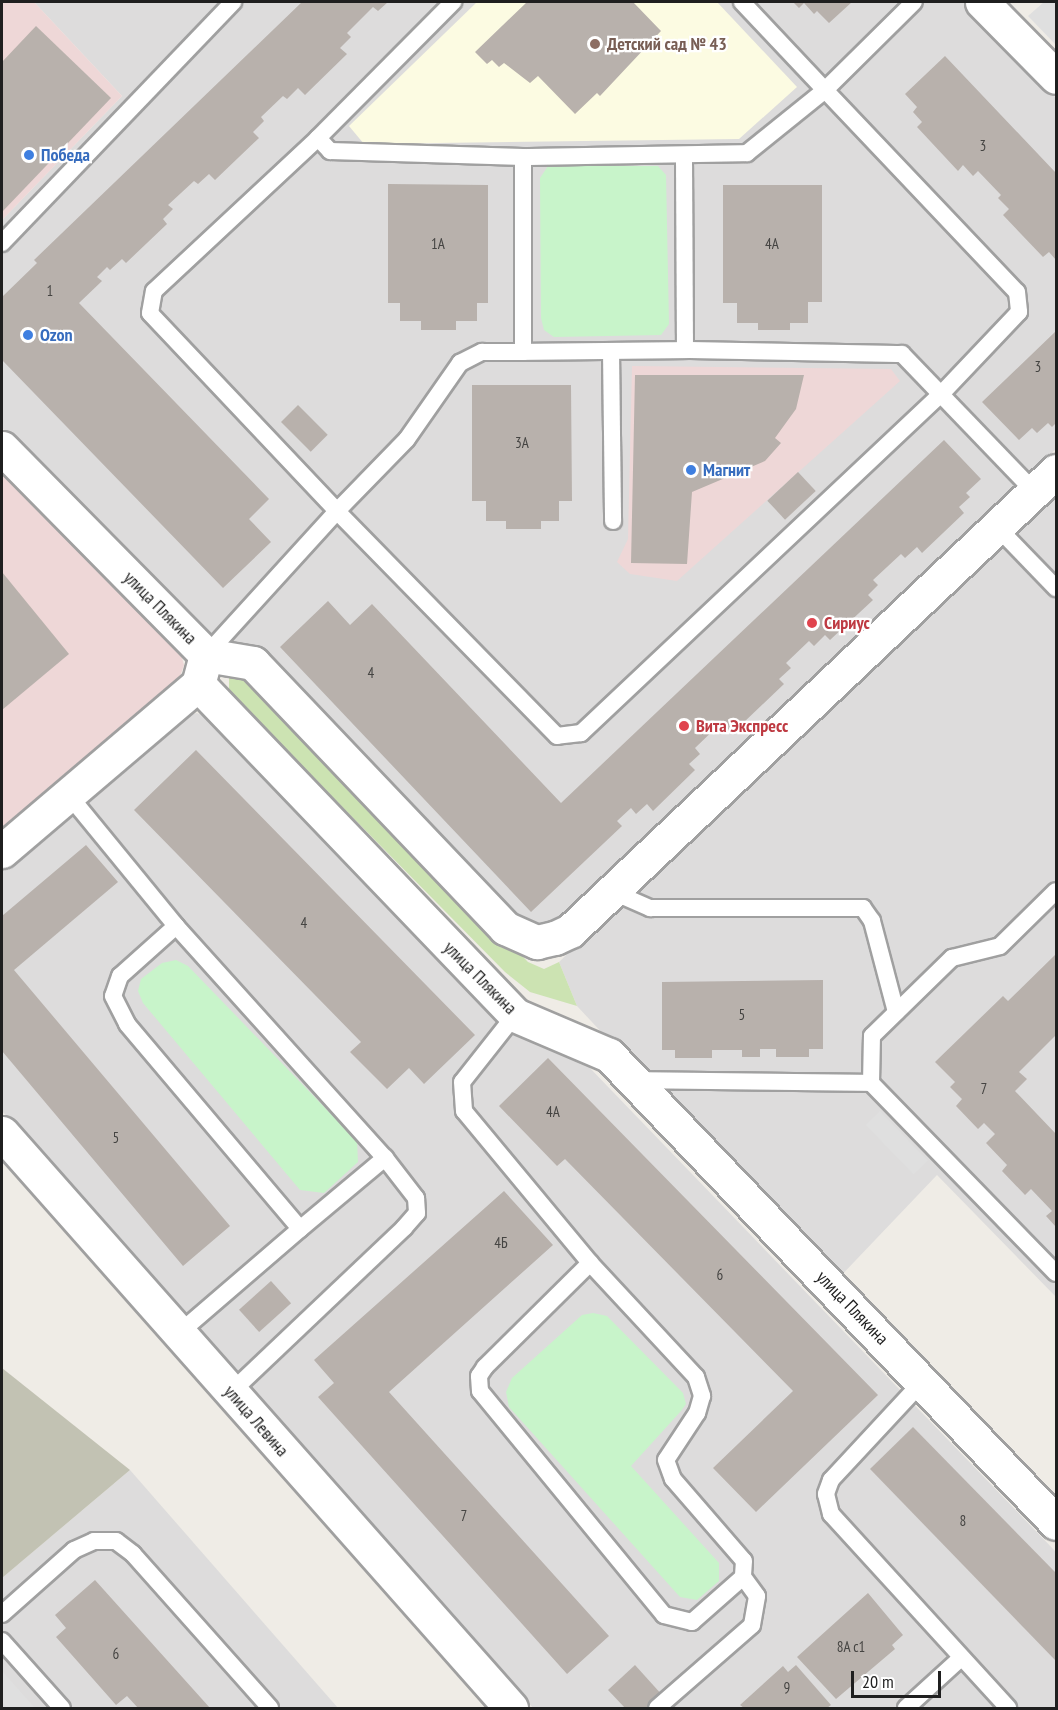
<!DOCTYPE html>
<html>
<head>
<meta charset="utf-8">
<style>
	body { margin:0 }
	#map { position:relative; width:1058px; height:1710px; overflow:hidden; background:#efece6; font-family:"PT Sans Narrow",sans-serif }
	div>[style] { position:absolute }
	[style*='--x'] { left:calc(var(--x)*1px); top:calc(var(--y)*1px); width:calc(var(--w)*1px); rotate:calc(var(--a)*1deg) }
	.residential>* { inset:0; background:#dddcdc }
	.commercial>* { inset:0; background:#eed7d7 }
	.education>* { inset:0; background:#fcfbe2 }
	.construction>* { inset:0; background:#c2c2b3 }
	.grass>* { inset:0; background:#cce3b2 }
	.park>* { inset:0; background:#c8f4ca }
	.parking>* { inset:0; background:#dfdfdf; transform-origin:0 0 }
	.building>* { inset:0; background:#b8b1ac; transform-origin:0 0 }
	.roads { filter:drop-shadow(2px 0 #a0a0a0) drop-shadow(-2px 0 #a0a0a0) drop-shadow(0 2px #a0a0a0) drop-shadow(0 -2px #a0a0a0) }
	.lane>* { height:16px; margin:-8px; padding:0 8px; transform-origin:8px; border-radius:8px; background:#fff }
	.street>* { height:33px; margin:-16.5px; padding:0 16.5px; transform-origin:16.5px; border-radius:16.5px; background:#fff }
	.dots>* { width:16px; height:16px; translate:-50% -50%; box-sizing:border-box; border:3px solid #fff; border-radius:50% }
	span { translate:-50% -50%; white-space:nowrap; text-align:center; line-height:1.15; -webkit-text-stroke:4.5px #fff; paint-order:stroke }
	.number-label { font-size:15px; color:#454442 }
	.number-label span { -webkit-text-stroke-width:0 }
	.education-label { font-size:18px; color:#785e54; font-weight:700 }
	.left { translate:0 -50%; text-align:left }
	.shop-label { font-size:18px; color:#366cbe; font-weight:700 }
	.street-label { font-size:18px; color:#1f1f1f }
	.health-label { font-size:18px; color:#be3a42; font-weight:700 }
	.frame { position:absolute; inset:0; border:3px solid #1f1f1f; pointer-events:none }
	.scale { position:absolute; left:851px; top:1671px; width:90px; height:27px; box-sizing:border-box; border:3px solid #1f1f1f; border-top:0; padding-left:8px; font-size:18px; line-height:21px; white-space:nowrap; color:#1f1f1f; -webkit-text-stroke:4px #fff; paint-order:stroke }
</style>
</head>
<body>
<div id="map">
	<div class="residential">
		<div style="clip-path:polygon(34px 2px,963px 2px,1056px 98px,1056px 449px,556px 924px,520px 926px,220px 642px,197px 628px,2px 428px,2px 220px,122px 96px)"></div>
		<div style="clip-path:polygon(1056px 482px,1056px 1297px,937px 1175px,835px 1282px,577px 1006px,559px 962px)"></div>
		<div style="clip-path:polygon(197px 713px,210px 719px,561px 1038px,1056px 1552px,1056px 1708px,533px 1708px,2px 1111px,2px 869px,184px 716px)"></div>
		<div style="clip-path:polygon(130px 1470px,338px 1708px,2px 1708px,2px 1578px)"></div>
	</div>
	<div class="commercial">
		<div style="clip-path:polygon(2px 2px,34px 2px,122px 96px,2px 220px)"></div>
		<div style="clip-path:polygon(632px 366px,891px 369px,900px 381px,677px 581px,630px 574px,617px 562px,628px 539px)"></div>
		<div style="clip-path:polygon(2px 469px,180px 651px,184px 665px,179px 679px,2px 835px)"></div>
	</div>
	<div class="education">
		<div style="clip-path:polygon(477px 2px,717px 2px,797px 87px,739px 139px,364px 144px,349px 126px)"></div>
	</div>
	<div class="construction">
		<div style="clip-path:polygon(2px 1368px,130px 1470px,2px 1578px)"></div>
	</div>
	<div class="grass">
		<div style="clip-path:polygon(229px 673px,250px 676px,528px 962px,544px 969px,559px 962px,577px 1006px,530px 992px,505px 972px,229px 692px)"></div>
	</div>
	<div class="park">
		<div style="clip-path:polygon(548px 166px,658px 166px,666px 175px,669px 324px,661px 335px,554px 337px,544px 330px,541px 318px,540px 178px)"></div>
		<div style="clip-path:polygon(176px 960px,188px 966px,357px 1141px,358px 1162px,324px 1193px,300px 1190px,143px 1003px,138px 991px,141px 979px,162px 963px)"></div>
		<div style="clip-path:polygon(593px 1313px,607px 1316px,683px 1393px,686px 1404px,681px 1411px,631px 1466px,719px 1563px,719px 1581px,697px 1600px,680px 1597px,509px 1407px,506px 1392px,512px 1378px,582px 1315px)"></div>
	</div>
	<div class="parking">
		<div style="clip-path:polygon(1044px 2px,1056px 2px,1056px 45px,1028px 16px)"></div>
		<div style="left:880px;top:1111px;width:69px;height:20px;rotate:46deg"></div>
		<div style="clip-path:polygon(2px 1671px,35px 1708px,7px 1708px,2px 1702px)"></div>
	</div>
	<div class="building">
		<div style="clip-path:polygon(302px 2px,388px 2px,378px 11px,373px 7px,347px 33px,351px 37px,340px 48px,347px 54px,305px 95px,298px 88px,287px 99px,283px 96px,261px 117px,264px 121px,253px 132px,259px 138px,215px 180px,209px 174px,198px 184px,194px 181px,168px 205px,173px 209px,163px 219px,167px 224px,126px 263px,122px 259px,110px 270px,107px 267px,97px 277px,102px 281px,79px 303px,269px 499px,249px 519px,271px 542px,223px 588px,2px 360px,2px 297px,37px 263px,34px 260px)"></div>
		<div style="clip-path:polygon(527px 2px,633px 2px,661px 31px,600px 96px,597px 93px,575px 114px,538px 76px,530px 83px,504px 63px,499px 67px,492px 60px,487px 64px,475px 52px)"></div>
		<div style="clip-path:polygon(793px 2px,852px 2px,829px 23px,817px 11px,814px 14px,804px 3px,799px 8px)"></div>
		<div style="clip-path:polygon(36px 26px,111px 98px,2px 212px,2px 62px)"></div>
		<div style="clip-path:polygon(945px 56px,1056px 173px,1056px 260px,1049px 252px,1043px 257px,1003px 215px,1009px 209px,998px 198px,1001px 195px,978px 171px,973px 176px,963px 165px,958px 171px,917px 127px,922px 122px,913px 112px,917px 107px,905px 94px)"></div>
		<div style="clip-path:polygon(388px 184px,488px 185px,488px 303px,477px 303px,477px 321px,456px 321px,456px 330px,421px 330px,421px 321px,400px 321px,400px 303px,388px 303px)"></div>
		<div style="clip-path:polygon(723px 185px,822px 185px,822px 302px,808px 302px,808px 323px,790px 323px,790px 330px,758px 330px,758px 323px,737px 323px,737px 303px,723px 303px)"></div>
		<div style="clip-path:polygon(1056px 331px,1056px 423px,1052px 427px,1048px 423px,1037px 433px,1032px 428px,1019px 440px,982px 402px)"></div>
		<div style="clip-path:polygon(635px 375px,804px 375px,796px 409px,775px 438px,781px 443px,765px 461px,692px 492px,687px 564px,631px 563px)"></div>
		<div style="clip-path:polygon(472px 385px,571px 385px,572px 501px,559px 501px,559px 521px,541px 521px,541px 529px,506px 529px,506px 521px,486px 521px,486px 501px,472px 501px)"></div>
		<div style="left:298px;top:405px;width:42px;height:24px;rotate:45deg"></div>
		<div style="clip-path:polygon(944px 440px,981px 479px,966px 493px,970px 497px,959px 507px,964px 513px,922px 553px,917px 547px,905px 558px,901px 554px,873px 580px,878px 585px,868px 595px,873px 600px,830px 640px,825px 635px,814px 646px,809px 641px,786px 663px,791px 668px,779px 679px,784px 684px,742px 724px,738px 720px,728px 730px,721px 723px,695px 748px,700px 754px,689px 764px,695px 770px,653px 811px,647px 804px,636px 814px,631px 808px,617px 821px,622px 826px,531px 912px,280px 647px,328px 601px,350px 625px,372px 604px,561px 803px)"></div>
		<div style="left:798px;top:472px;width:26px;height:42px;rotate:47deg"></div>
		<div style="clip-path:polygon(2px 572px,69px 654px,2px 710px)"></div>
		<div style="clip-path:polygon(196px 750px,475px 1035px,424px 1084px,409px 1068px,387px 1089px,350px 1052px,361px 1042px,134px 810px)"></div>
		<div style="clip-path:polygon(86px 845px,118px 882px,14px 970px,230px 1226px,183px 1266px,2px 1051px,2px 916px)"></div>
		<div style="clip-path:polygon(1056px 954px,1056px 1035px,1019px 1072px,1027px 1079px,1015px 1091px,1056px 1134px,1056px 1227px,1046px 1216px,1052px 1211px,1031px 1189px,1025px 1195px,1002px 1171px,1007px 1165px,986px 1143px,995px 1134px,984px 1123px,978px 1129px,956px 1106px,962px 1099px,950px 1087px,955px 1082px,935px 1062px,1003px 996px,1008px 1001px)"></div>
		<div style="clip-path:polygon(823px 980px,823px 1049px,809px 1049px,809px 1057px,776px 1057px,776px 1049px,760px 1049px,760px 1057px,742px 1057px,742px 1050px,712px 1050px,712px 1058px,675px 1058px,675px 1050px,662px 1050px,662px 982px)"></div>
		<div style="clip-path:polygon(548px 1058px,878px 1395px,756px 1512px,713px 1468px,793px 1391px,565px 1159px,557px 1166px,499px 1106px)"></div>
		<div style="clip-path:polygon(504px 1191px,553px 1245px,389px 1392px,609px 1636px,567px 1674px,318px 1397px,334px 1383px,314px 1360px)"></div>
		<div style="left:271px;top:1281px;width:30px;height:43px;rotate:48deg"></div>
		<div style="clip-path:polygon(913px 1427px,1056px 1573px,1056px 1661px,870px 1469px)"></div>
		<div style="clip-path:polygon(95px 1580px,210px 1708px,138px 1708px,127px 1696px,116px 1705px,56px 1637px,66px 1628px,55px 1615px)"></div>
		<div style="clip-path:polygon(868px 1593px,903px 1635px,892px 1645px,895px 1649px,836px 1699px,797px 1657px)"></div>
		<div style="clip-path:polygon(635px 1665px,663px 1696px,648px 1708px,625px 1708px,608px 1690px)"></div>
		<div style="clip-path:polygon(796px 1665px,831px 1705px,827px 1708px,744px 1708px,740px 1705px,783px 1666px,788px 1672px)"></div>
	</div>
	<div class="roads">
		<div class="lane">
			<div style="--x:742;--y:2;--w:121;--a:46.7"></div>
			<div style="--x:825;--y:90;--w:279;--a:46.5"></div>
			<div style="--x:1017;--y:292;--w:20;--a:84"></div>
			<div style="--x:1019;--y:312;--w:112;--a:133.5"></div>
			<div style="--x:942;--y:393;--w:496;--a:136.7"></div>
			<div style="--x:581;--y:733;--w:24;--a:173"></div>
			<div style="--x:557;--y:736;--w:315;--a:-134.4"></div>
			<div style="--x:337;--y:511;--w:100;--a:-45.8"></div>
			<div style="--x:407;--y:439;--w:93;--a:-55.1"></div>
			<div style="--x:460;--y:363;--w:25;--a:-27"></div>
			<div style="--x:482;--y:352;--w:41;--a:0"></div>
			<div style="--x:523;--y:352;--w:195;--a:-90"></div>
			<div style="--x:523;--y:157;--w:224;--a:-1"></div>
			<div style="--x:747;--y:153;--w:100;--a:-38.9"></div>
			<div style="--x:825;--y:90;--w:125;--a:-44.7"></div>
			<div style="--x:318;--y:138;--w:18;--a:47"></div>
			<div style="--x:330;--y:151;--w:193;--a:1.8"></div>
			<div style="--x:2;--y:243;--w:334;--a:-46.2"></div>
			<div style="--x:685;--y:350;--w:217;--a:1.1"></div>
			<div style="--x:902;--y:354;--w:192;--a:46.1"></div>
			<div style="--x:611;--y:351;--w:170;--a:89.3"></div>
			<div style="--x:523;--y:352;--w:162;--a:-0.7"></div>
			<div style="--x:685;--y:350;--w:194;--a:-90.3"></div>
			<div style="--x:997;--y:527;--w:85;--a:46"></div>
			<div style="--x:206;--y:655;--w:195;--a:-47.7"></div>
			<div style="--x:337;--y:511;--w:272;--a:-133.4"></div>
			<div style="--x:150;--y:313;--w:22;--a:-80"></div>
			<div style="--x:154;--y:291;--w:224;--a:-43"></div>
			<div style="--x:318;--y:138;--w:192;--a:-45.2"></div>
			<div style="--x:68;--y:794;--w:171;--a:50.7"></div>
			<div style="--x:176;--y:926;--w:312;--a:48"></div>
			<div style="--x:385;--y:1158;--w:51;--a:52.2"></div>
			<div style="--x:416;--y:1198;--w:15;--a:86"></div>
			<div style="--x:417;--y:1213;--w:20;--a:131"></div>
			<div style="--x:404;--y:1228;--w:238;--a:136.5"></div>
			<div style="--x:611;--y:891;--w:43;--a:23.6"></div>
			<div style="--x:650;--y:908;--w:213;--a:0"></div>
			<div style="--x:863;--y:908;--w:16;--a:55"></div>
			<div style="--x:872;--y:921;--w:94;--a:75.2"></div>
			<div style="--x:176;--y:926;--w:75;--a:138.2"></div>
			<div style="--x:120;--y:976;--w:21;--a:109"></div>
			<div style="--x:113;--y:996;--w:31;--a:63"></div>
			<div style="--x:127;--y:1024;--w:268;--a:49.8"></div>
			<div style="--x:300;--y:1229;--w:160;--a:139.3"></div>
			<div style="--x:515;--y:1015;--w:85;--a:128.3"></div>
			<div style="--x:462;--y:1082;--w:29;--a:86"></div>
			<div style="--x:464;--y:1111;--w:197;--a:50.3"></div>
			<div style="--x:633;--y:1080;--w:238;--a:0.7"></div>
			<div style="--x:871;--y:1083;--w:265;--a:45.8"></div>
			<div style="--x:871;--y:1083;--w:47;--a:-88.8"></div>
			<div style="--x:872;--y:1036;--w:112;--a:-44.3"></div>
			<div style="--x:952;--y:958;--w:49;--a:-14"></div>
			<div style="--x:1000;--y:946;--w:78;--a:-44.5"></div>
			<div style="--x:300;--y:1229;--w:111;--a:-39.9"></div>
			<div style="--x:590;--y:1263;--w:156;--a:47.1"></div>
			<div style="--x:696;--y:1377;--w:20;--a:72"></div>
			<div style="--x:702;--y:1396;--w:18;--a:106"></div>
			<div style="--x:697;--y:1413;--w:56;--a:123.4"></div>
			<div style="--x:666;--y:1460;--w:20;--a:70"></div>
			<div style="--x:673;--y:1479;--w:108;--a:49.1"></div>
			<div style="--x:744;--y:1561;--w:16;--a:94"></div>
			<div style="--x:743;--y:1577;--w:68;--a:138.6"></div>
			<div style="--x:692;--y:1622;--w:29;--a:-166"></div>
			<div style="--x:664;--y:1615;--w:290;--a:-129.4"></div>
			<div style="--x:480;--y:1391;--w:15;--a:-94"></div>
			<div style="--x:479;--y:1376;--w:11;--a:-56"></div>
			<div style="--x:485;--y:1367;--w:148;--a:-44.7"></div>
			<div style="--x:922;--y:1382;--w:134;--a:132.9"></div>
			<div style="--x:831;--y:1480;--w:15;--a:110"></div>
			<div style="--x:826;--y:1494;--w:21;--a:76"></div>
			<div style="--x:831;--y:1514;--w:263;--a:47.6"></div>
			<div style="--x:2;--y:1614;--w:96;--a:-41.6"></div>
			<div style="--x:74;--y:1550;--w:22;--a:-24"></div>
			<div style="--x:94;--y:1541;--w:22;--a:0"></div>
			<div style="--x:116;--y:1541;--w:21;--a:37"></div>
			<div style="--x:133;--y:1554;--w:206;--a:48.3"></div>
			<div style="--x:2;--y:1641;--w:90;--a:48.2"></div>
			<div style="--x:657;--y:1708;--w:126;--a:-41.1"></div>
			<div style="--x:752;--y:1625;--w:29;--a:-80"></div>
			<div style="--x:757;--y:1596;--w:24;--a:-126"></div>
			<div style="--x:906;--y:1708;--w:74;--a:-42.3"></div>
		</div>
		<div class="street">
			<div style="--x:982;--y:2;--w:105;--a:45.4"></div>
			<div style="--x:2;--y:448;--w:291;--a:45.4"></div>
			<div style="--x:206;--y:655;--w:30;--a:105"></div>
			<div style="--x:198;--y:684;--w:458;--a:46.2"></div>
			<div style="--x:515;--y:1015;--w:102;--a:23.1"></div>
			<div style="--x:609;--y:1055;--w:647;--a:46.31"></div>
			<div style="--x:206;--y:655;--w:48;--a:9.7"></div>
			<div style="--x:253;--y:663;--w:366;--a:46.4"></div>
			<div style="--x:505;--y:928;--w:35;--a:24"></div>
			<div style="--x:537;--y:942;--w:18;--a:-13"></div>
			<div style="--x:555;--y:938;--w:17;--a:-25"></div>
			<div style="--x:570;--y:931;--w:669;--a:-43.43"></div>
			<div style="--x:2;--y:851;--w:257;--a:-40.4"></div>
			<div style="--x:2;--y:1133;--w:768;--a:48.48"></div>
		</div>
	</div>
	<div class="dots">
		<div style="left:595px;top:44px;background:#8d6e63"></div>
		<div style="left:29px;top:155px;background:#3f7fe0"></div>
		<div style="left:28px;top:335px;background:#3f7fe0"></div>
		<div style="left:691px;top:470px;background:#3f7fe0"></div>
		<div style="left:812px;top:623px;background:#e0444e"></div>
		<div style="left:684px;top:726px;background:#e0444e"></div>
	</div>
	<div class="number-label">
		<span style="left:983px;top:146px">3</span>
		<span style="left:438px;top:244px">1А</span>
		<span style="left:772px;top:244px">4А</span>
		<span style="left:50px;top:291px">1</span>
		<span style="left:1038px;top:367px">3</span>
		<span style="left:522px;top:443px">3А</span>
		<span style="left:371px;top:673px">4</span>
		<span style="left:304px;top:923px">4</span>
		<span style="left:742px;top:1015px">5</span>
		<span style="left:984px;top:1089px">7</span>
		<span style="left:553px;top:1112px">4А</span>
		<span style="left:116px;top:1138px">5</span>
		<span style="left:501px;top:1243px">4Б</span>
		<span style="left:720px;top:1275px">6</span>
		<span style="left:464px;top:1516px">7</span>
		<span style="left:963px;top:1521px">8</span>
		<span style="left:851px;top:1647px">8А с1</span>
		<span style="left:116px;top:1654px">6</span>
		<span style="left:787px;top:1688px">9</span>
	</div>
	<div class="education-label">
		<span class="left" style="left:607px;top:44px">Детский сад № 43</span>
	</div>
	<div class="shop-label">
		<span class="left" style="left:41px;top:155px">Победа</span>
		<span class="left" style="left:40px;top:335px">Ozon</span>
		<span class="left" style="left:703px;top:470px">Магнит</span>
	</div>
	<div class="street-label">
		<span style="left:160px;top:608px;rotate:45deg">улица Плякина</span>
		<span style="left:480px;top:978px;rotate:45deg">улица Плякина</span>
		<span style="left:852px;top:1308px;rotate:46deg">улица Плякина</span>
		<span style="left:256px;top:1421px;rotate:49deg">улица Левина</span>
	</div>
	<div class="health-label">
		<span class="left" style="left:824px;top:623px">Сириус</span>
		<span class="left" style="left:696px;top:726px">Вита Экспресс</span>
	</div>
	<div class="frame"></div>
	<div class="scale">20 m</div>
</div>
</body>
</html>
